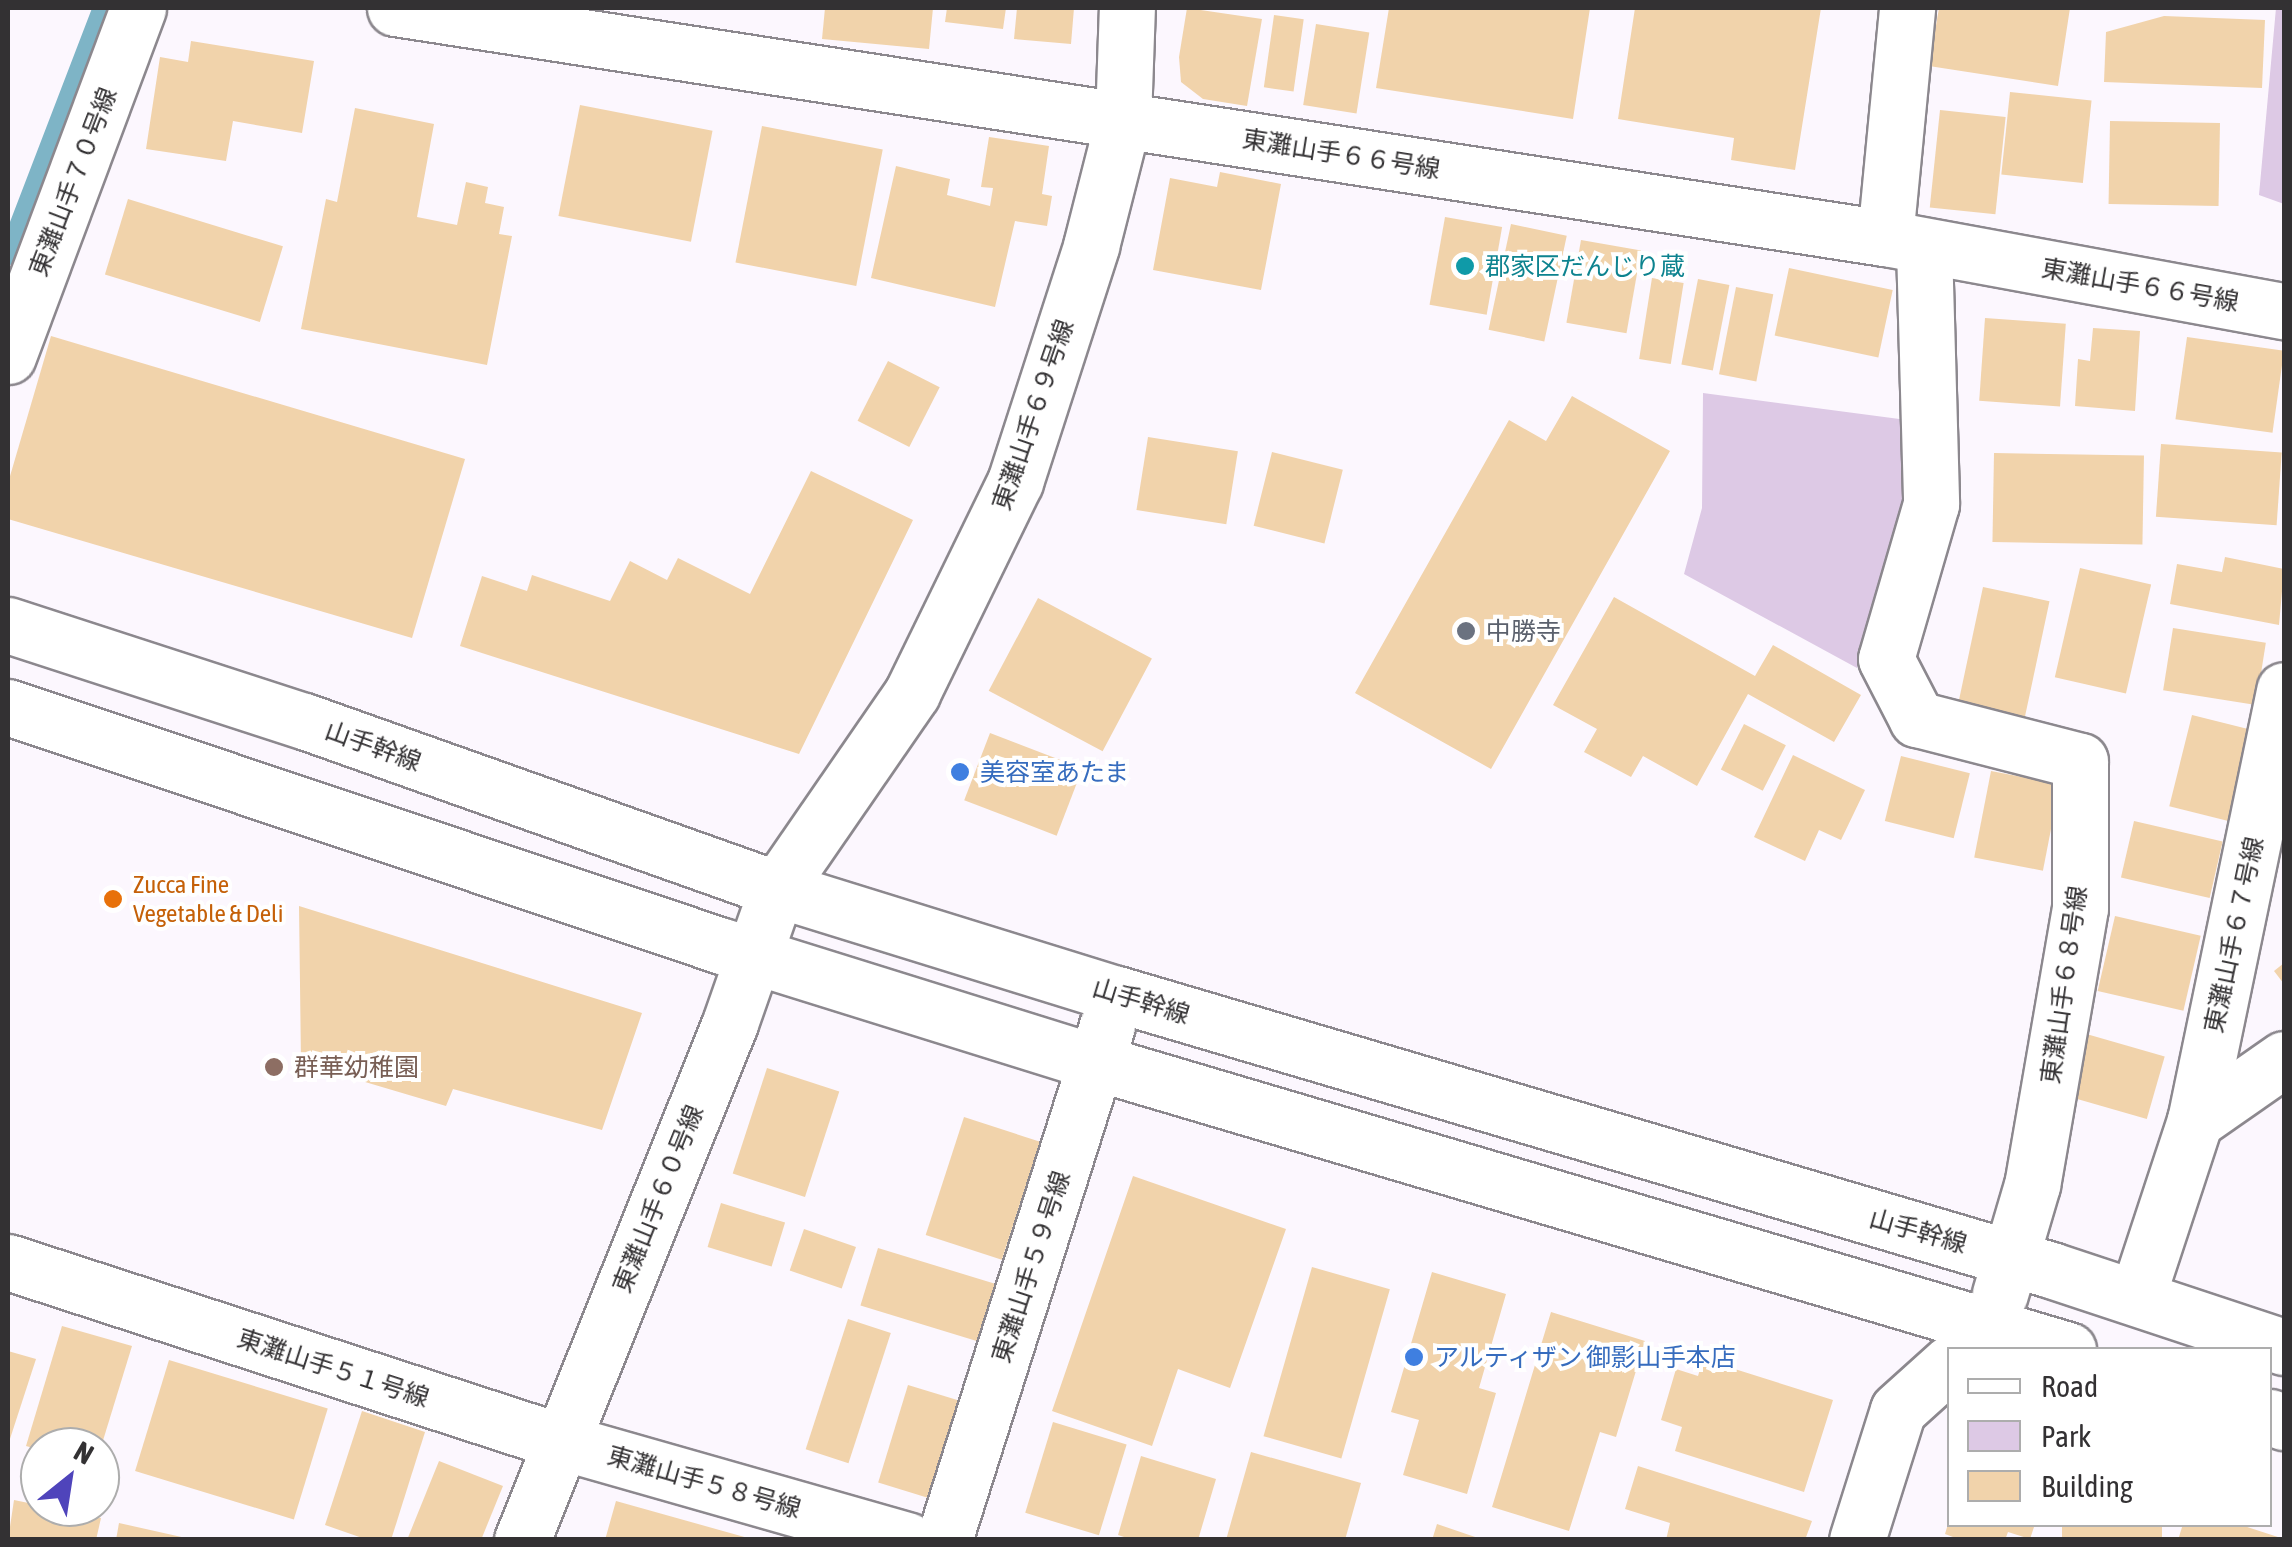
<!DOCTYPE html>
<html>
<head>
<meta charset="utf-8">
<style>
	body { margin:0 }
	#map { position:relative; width:2292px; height:1547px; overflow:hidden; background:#fcf7fe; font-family:"Asap Condensed","Noto Sans JP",sans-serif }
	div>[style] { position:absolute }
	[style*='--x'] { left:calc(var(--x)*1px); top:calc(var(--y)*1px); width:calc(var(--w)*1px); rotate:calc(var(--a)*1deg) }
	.green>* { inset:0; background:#ddc9e5 }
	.stream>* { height:20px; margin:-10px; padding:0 10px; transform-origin:10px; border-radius:10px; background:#7eb4c6 }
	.building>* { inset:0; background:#f1d3ab; transform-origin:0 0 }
	.roads { filter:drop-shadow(2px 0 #8c888e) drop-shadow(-2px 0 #8c888e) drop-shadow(0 2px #8c888e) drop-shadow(0 -2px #8c888e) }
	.minor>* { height:55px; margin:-27.5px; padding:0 27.5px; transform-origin:27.5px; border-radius:27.5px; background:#fff }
	.dots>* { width:28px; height:28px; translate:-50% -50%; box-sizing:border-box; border:5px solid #fff; border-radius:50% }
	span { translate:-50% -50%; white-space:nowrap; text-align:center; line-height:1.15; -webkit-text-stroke:8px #fff; paint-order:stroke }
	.street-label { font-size:25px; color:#333133 }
	.culture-label { font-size:25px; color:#0d838f }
	.left { translate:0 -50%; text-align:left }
	.worship-label { font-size:25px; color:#5b616d }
	.shop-label { font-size:25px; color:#366cbe }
	.food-label { font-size:25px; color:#c56008 }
	.education-label { font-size:25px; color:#785e54 }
	.frame { position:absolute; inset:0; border:10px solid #333133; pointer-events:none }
	.legend { position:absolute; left:1947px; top:1347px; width:325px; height:180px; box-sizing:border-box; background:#fff; border:2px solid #adadad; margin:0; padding:12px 18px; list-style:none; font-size:30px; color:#333133 }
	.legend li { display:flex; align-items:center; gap:20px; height:50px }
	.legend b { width:50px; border:2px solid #adadad }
	.north { position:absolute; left:20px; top:1427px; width:100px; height:100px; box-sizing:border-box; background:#fff; border:2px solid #adadad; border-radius:50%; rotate:30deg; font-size:28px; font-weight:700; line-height:40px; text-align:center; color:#333133 }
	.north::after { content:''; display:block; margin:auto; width:35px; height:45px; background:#4f44bb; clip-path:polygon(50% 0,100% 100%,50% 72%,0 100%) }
</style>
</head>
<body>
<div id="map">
	<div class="green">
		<div style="clip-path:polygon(2276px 8px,2284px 8px,2284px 204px,2259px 195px)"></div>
		<div style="clip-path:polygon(1703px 393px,1907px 420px,1909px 519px,1857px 668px,1684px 574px,1702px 508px)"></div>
	</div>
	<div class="stream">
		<div style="--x:8;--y:255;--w:265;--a:-69"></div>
	</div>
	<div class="building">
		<div style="clip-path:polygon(825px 8px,933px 8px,929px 49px,822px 39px)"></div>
		<div style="clip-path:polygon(947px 8px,1006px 8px,1003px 29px,945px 22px)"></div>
		<div style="clip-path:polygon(1017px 8px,1074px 8px,1071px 44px,1014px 39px)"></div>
		<div style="clip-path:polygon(1187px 8px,1262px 19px,1247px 106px,1203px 99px,1181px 82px,1179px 57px)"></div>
		<div style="clip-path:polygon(1389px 8px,1590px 8px,1573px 119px,1376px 88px)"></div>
		<div style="clip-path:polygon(1635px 8px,1821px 8px,1795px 170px,1731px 160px,1734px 138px,1618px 119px)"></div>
		<div style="clip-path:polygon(1939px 8px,2070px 8px,2058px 86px,1929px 66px)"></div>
		<div style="left:1274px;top:15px;width:30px;height:73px;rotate:8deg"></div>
		<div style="clip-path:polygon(2164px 16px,2265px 20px,2262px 88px,2104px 82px,2106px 32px)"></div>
		<div style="left:1316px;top:24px;width:54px;height:82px;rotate:9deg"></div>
		<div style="clip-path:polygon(191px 41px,314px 61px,302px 133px,233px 121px,226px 161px,146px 149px,160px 57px,188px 62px)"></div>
		<div style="left:2010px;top:92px;width:82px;height:83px;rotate:6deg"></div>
		<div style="left:580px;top:105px;width:135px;height:113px;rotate:11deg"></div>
		<div style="clip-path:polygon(355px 108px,434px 124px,417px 217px,457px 225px,466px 182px,488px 187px,485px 203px,504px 207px,499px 234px,512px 236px,487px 365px,301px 329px,326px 199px,337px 202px)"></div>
		<div style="left:1940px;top:110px;width:66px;height:98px;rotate:6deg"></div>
		<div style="left:2110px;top:121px;width:110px;height:83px;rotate:1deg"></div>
		<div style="left:762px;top:126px;width:123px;height:139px;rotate:11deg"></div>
		<div style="clip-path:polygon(989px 137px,1049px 146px,1042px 194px,1052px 196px,1047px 226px,1015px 221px,995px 307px,871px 278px,896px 166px,950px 179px,947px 195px,990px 206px,993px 188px,981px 187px)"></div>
		<div style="clip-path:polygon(1220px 172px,1281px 184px,1261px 290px,1153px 270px,1170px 178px,1217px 187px)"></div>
		<div style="left:128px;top:199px;width:162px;height:79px;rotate:17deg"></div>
		<div style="left:1445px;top:217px;width:58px;height:89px;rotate:10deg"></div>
		<div style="left:1511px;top:224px;width:57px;height:108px;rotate:12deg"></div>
		<div style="left:1581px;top:240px;width:61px;height:84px;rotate:10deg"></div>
		<div style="left:1789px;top:268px;width:106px;height:69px;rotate:12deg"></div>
		<div style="left:1652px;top:278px;width:32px;height:82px;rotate:9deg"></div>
		<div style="left:1698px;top:279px;width:32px;height:87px;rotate:11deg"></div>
		<div style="left:1736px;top:287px;width:38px;height:89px;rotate:11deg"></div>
		<div style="left:1985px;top:318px;width:81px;height:83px;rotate:4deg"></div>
		<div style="clip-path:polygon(2093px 328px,2140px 331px,2135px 411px,2075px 406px,2078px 359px,2090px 361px)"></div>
		<div style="clip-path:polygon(51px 336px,465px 459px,412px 638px,8px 519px,8px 483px)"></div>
		<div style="left:2187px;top:337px;width:98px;height:83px;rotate:8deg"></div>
		<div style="left:888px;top:361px;width:58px;height:67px;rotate:27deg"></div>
		<div style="clip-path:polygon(1572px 396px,1670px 451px,1491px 769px,1355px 693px,1509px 420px,1546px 441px)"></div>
		<div style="left:1148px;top:437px;width:91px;height:74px;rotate:9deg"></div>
		<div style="left:2161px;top:444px;width:121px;height:73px;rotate:4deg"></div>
		<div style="left:1272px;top:452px;width:73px;height:76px;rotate:14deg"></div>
		<div style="left:1994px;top:453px;width:150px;height:89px;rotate:1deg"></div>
		<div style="clip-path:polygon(811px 471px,913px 520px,799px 754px,460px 646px,482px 576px,527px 591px,532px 575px,610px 601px,630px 561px,667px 580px,678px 558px,750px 594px)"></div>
		<div style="clip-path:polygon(2225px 557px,2284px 569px,2279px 625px,2170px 604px,2177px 564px,2222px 572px)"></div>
		<div style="left:2080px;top:568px;width:73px;height:112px;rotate:13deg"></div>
		<div style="left:1983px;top:587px;width:68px;height:118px;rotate:12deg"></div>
		<div style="clip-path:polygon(1614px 597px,1755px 676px,1773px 645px,1861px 695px,1834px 742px,1748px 694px,1697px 786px,1643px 756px,1631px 777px,1584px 752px,1597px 729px,1553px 705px)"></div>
		<div style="left:1038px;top:598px;width:129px;height:105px;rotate:28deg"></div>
		<div style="left:2173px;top:628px;width:94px;height:63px;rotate:9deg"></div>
		<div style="left:2192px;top:715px;width:68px;height:94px;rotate:14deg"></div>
		<div style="left:1744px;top:724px;width:47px;height:51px;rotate:27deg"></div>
		<div style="left:990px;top:733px;width:99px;height:72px;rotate:21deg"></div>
		<div style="clip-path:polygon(1793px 755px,1865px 790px,1841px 840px,1819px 830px,1805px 861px,1754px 837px)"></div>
		<div style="left:1901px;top:756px;width:71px;height:67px;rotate:14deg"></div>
		<div style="left:1991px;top:771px;width:70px;height:88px;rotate:11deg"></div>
		<div style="left:2134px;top:821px;width:91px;height:58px;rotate:13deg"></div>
		<div style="clip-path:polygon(299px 906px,642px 1013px,602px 1130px,453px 1089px,446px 1106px,301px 1063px)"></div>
		<div style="left:2115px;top:916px;width:88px;height:77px;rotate:13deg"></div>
		<div style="clip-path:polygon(2284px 963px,2284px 984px,2274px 971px)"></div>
		<div style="left:2083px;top:1033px;width:85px;height:65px;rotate:16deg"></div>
		<div style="left:767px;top:1068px;width:76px;height:111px;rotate:18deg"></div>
		<div style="left:964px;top:1117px;width:80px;height:124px;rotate:18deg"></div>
		<div style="clip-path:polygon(1133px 1176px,1286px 1229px,1230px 1388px,1178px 1369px,1152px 1446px,1052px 1411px)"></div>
		<div style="left:721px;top:1203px;width:67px;height:46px;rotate:17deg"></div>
		<div style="left:804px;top:1229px;width:55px;height:44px;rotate:19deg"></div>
		<div style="left:878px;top:1248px;width:130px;height:60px;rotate:17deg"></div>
		<div style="left:1312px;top:1267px;width:81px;height:176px;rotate:16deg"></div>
		<div style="clip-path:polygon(1432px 1272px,1506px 1294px,1479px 1388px,1496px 1393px,1467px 1494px,1403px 1475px,1419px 1420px,1391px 1412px)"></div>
		<div style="clip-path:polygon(1551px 1312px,1645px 1341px,1616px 1437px,1600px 1432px,1569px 1531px,1492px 1507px)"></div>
		<div style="left:848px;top:1319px;width:45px;height:137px;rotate:18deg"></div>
		<div style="clip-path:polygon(62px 1326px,132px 1346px,101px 1447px,40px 1450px,26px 1446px)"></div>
		<div style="clip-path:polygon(8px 1351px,36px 1359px,8px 1445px)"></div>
		<div style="clip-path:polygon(1703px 1359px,1833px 1400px,1804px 1492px,1675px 1451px,1682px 1427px,1661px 1420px,1676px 1369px,1698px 1376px)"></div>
		<div style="left:169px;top:1360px;width:166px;height:116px;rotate:17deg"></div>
		<div style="left:908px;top:1385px;width:67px;height:102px;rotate:17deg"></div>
		<div style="clip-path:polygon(362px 1411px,425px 1432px,391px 1540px,368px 1540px,325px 1525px)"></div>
		<div style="left:1053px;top:1422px;width:77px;height:95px;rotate:17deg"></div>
		<div style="clip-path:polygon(1251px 1452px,1361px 1483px,1345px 1540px,1226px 1540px)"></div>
		<div style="clip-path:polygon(1141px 1456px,1216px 1479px,1198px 1540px,1133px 1540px,1118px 1535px)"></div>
		<div style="clip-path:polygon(439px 1461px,503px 1486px,481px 1540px,407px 1540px)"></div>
		<div style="clip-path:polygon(1638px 1466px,1812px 1521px,1805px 1540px,1666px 1540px,1670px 1523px,1625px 1509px)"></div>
		<div style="clip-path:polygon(14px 1500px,101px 1518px,96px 1540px,8px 1540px)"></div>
		<div style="clip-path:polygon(616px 1501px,748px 1538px,748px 1540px,605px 1540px)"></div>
		<div style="clip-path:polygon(119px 1523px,186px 1538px,186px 1540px,116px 1540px)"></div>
		<div style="clip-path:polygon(1437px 1524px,1481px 1539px,1481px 1540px,1432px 1540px)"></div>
		<div style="clip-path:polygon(1948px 1524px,2035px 1524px,2030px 1539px,2008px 1532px,2005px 1540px,1961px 1540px,1945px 1534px)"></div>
		<div style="left:2062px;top:1524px;width:100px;height:17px"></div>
		<div style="clip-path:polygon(2183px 1524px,2238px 1524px,2284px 1539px,2178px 1540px)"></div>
	</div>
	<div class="roads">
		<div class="minor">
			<div style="--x:395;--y:8;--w:1508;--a:8.78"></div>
			<div style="--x:1885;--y:238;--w:406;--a:10.4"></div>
			<div style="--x:1885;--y:238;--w:231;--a:-84.5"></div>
			<div style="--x:1924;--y:247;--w:257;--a:88.4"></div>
			<div style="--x:1931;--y:504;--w:161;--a:106.2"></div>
			<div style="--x:1886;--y:659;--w:68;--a:62.7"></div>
			<div style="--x:1917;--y:719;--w:168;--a:14.4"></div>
			<div style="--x:2080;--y:761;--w:147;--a:90"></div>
			<div style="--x:2080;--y:908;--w:281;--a:99.8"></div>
			<div style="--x:2032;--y:1185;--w:114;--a:106.4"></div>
			<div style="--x:8;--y:356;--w:371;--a:-69.5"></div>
			<div style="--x:8;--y:625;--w:311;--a:18"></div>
			<div style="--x:304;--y:721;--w:502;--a:19.55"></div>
			<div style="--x:777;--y:889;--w:356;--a:17.2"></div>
			<div style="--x:1117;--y:994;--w:974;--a:16.46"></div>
			<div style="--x:2051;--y:1270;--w:245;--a:18.3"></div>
			<div style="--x:8;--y:707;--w:753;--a:18.51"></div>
			<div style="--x:722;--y:946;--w:391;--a:17.3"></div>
			<div style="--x:1095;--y:1062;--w:1015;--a:16.49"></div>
			<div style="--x:2195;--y:1121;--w:440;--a:-78.3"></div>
			<div style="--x:8;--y:1262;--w:579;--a:18"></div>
			<div style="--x:559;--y:1441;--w:362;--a:15.9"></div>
			<div style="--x:2137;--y:1297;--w:185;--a:-71.8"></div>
			<div style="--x:2195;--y:1121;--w:108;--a:-34.9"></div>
			<div style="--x:2270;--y:1417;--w:15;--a:20"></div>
			<div style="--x:522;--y:1540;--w:557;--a:-68.08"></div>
			<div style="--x:730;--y:1023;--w:142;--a:-70.7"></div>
			<div style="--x:777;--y:889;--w:238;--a:-55.4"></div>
			<div style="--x:912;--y:693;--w:235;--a:-64"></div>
			<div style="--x:1015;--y:482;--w:248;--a:-72.1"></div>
			<div style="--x:1091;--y:246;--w:130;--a:-75.7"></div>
			<div style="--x:1123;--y:120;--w:112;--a:-88"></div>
			<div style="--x:944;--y:1540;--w:539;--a:-72.41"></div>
			<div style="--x:1857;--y:1540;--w:136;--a:-72.5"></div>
			<div style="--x:1898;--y:1410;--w:70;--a:-42.1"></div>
		</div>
	</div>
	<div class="dots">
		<div style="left:1465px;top:266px;background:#0f9aa8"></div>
		<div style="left:1466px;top:631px;background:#6b7280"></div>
		<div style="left:960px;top:772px;background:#3f7fe0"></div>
		<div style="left:113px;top:899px;background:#e8710a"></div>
		<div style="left:274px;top:1067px;background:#8d6e63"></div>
		<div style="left:1414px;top:1357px;background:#3f7fe0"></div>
	</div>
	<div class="street-label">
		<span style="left:1341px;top:154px;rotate:9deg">東灘山手６６号線</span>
		<span style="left:73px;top:182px;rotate:-69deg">東灘山手７０号線</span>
		<span style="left:2140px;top:285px;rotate:10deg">東灘山手６６号線</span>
		<span style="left:1033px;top:415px;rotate:-71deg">東灘山手６９号線</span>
		<span style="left:373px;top:746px;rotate:20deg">山手幹線</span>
		<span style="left:2234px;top:935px;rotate:-78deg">東灘山手６７号線</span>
		<span style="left:2064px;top:985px;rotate:-82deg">東灘山手６８号線</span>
		<span style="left:1141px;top:1001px;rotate:17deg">山手幹線</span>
		<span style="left:658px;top:1199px;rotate:-68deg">東灘山手６０号線</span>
		<span style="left:1918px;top:1231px;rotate:16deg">山手幹線</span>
		<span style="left:1031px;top:1267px;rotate:-72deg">東灘山手５９号線</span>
		<span style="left:333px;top:1368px;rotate:18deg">東灘山手５１号線</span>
		<span style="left:704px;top:1482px;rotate:16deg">東灘山手５８号線</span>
	</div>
	<div class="culture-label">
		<span class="left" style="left:1485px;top:266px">郡家区だんじり蔵</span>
	</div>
	<div class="worship-label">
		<span class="left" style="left:1486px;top:631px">中勝寺</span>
	</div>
	<div class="shop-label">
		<span class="left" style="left:980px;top:772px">美容室あたま</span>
		<span class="left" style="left:1434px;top:1357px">アルティザン 御影山手本店</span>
	</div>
	<div class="food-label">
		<span class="left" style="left:133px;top:899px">Zucca Fine<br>Vegetable &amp; Deli</span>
	</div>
	<div class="education-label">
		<span class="left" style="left:294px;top:1067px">群華幼稚園</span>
	</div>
	<div class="frame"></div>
	<ul class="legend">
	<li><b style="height:12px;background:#fff"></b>Road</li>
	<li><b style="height:28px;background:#ddc9e5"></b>Park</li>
	<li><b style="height:28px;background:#f1d3ab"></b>Building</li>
	</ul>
	<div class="north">N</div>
</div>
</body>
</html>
